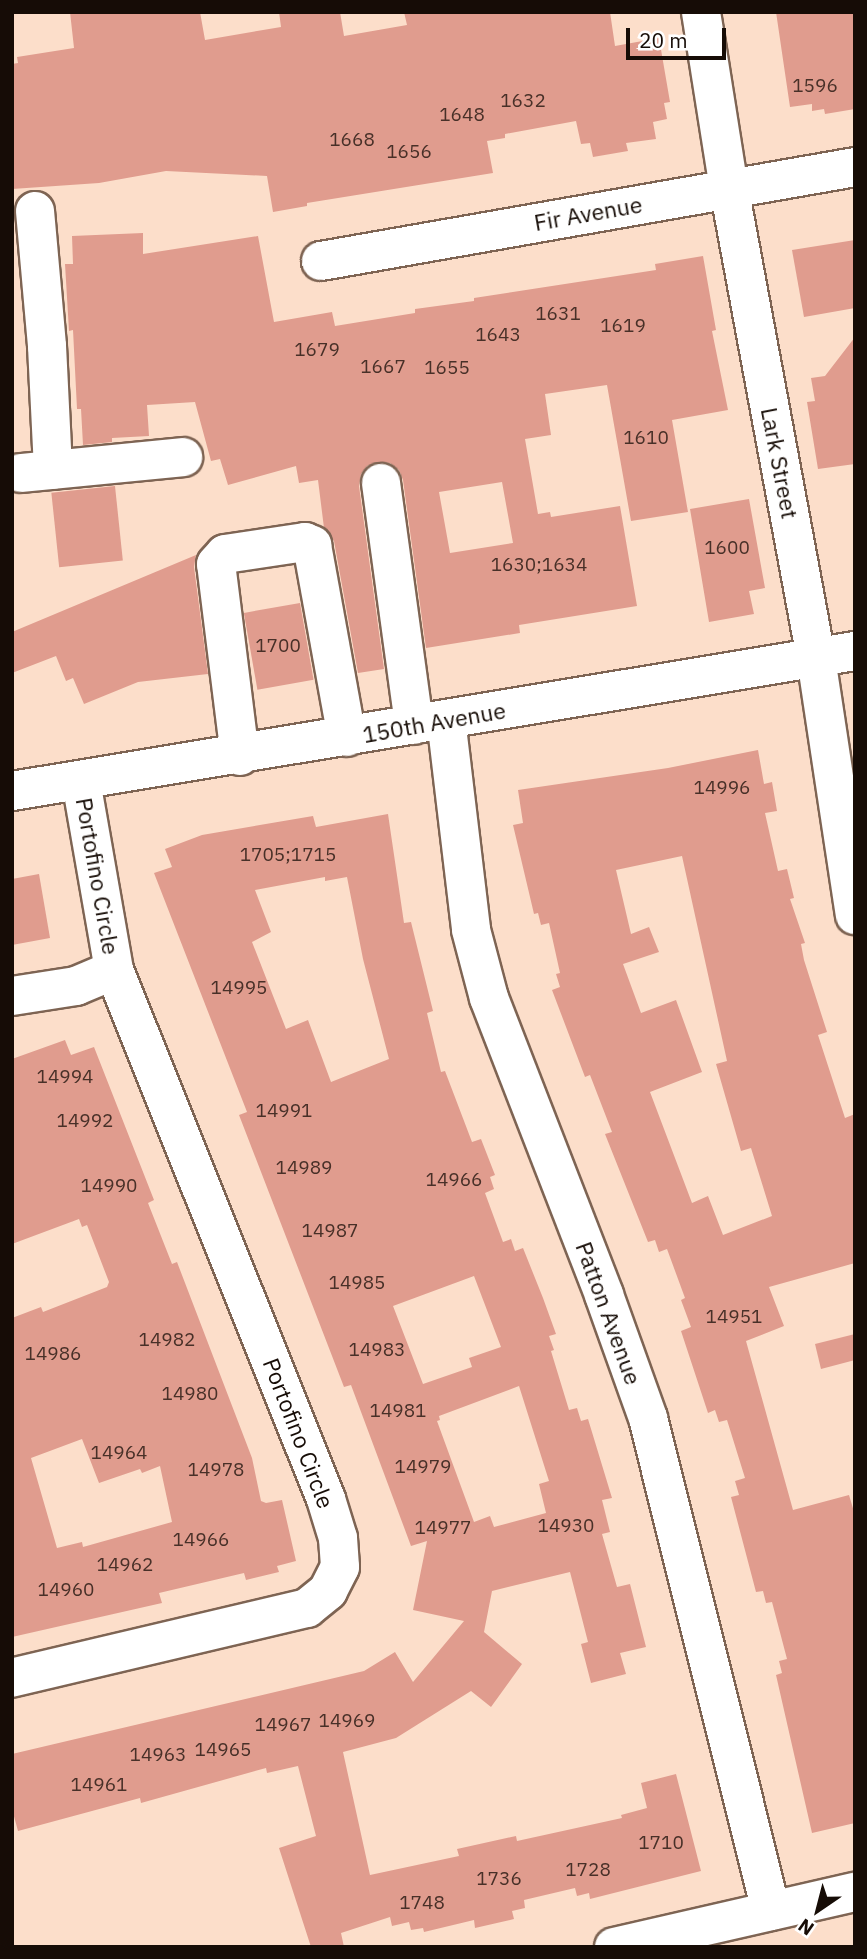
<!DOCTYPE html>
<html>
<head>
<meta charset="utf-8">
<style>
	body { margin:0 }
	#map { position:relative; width:867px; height:1959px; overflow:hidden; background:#fcdeca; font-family:"IBM Plex Sans",sans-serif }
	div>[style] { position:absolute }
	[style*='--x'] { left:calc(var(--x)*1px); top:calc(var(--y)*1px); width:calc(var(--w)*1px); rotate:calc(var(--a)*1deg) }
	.building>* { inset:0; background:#e09c8e; transform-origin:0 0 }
	.roads { filter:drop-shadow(2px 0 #7e6453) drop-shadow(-2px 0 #7e6453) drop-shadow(0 2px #7e6453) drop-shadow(0 -2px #7e6453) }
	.minor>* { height:38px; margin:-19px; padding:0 19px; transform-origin:19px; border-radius:19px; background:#fff }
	span { translate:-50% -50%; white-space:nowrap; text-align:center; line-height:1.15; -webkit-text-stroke:6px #fff; paint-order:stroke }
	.number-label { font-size:19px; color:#483028 }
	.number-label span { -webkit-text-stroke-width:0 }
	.street-label { font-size:23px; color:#160c06 }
	.frame { position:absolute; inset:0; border:14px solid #160c06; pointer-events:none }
	.north { position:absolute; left:783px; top:1875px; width:70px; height:70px; -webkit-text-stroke:5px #fff; paint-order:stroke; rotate:215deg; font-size:19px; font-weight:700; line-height:28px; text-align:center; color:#160c06 }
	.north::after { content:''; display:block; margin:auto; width:24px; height:32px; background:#160c06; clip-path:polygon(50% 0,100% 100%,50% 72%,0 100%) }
	.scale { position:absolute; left:626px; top:28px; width:100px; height:32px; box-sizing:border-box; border:4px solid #160c06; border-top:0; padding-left:9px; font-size:21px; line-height:24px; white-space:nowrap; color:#160c06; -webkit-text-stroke:5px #fff; paint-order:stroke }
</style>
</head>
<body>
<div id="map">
	<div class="building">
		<div style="clip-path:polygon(70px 12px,200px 12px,205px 40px,281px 27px,279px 12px,340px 12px,344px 36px,407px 25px,404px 12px,610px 12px,615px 46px,659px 38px,670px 102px,664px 103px,667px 119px,653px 122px,656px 139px,626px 143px,628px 151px,593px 157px,590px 143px,581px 144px,576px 121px,505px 134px,505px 138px,487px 141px,493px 173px,307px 203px,307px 206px,273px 212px,267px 176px,166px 171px,99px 183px,12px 189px,12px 64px,18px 63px,17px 57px,74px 48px)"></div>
		<div style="clip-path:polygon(776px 12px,855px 12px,855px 109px,825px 114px,824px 109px,812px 111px,812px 104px,790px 107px)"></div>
		<div style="clip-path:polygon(evenodd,143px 233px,143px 254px,258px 236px,274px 322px,332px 312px,335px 326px,415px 313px,415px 309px,474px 301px,474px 298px,656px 270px,655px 264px,703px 256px,716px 330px,712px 331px,728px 410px,672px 420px,688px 512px,631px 521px,607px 385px,545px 394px,551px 435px,525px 439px,538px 514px,550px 512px,551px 517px,620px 506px,637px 606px,519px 625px,520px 633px,426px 648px,403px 480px,399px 470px,390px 463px,377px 462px,367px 466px,361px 474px,359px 486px,384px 669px,358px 673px,334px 541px,324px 528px,318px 480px,299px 483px,296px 466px,228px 485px,220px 459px,211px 461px,195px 402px,147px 405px,149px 436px,112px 438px,112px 442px,83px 445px,81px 409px,77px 409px,73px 330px,69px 331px,65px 264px,73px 264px,72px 236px,143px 233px,502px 482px,513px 543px,450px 553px,439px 492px,502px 482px)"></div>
		<div style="clip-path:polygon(855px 240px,855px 308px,804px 317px,792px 250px)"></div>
		<div style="clip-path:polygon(855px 337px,855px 464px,818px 469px,807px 402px,815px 401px,811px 378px,825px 376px)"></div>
		<div style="left:115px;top:486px;width:75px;height:64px;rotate:84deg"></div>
		<div style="clip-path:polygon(749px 499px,765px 588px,749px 591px,754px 614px,709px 622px,690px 509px)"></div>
		<div style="clip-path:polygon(196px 555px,194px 567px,208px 674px,138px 682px,84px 704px,73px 678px,66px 681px,56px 656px,12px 673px,12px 632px)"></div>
		<div style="left:300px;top:603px;width:78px;height:57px;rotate:80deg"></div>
		<div style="clip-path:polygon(evenodd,758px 750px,764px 784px,772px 782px,777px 811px,765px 813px,778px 871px,787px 869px,794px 898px,790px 899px,805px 943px,801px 944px,804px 960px,827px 1032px,818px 1035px,845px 1118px,855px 1114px,855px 1263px,769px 1287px,784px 1326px,746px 1341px,793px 1510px,849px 1495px,855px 1515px,855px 1823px,812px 1833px,776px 1675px,782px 1673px,779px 1661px,787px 1659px,772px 1602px,766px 1603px,763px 1591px,756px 1592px,731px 1497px,739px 1495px,735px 1481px,745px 1478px,727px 1420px,719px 1422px,715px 1410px,708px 1413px,681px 1331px,691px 1327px,681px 1300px,685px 1298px,667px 1249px,659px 1252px,655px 1240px,648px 1242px,605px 1134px,612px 1132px,590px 1075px,585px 1077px,552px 990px,560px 987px,556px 974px,560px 973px,549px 923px,541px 925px,538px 913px,534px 914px,513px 825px,523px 823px,518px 790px,668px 768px,758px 750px,682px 856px,727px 1061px,716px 1064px,741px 1151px,751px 1148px,772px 1216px,723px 1235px,708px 1196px,692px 1203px,650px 1092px,702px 1072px,676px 1000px,641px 1013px,623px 964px,659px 952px,649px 927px,631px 934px,616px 870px,682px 856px)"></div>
		<div style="clip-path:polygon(evenodd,388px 814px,404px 923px,411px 922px,433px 1011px,427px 1013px,441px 1072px,445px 1071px,472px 1142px,481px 1139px,495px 1175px,490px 1177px,494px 1189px,485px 1193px,503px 1242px,511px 1239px,515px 1251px,523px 1248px,543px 1298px,556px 1334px,549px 1336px,554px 1350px,551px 1351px,569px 1410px,577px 1408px,581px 1421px,588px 1419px,612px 1498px,602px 1500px,610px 1532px,602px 1534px,617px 1587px,630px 1584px,646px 1647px,620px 1653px,626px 1674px,591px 1683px,581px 1644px,588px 1642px,570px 1572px,492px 1591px,484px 1632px,522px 1664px,491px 1707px,471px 1691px,396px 1738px,343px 1752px,370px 1875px,459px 1856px,457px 1849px,516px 1836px,517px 1841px,622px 1818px,621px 1815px,647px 1808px,641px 1783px,676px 1774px,701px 1871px,590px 1899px,589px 1893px,577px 1896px,575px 1888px,524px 1900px,525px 1908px,512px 1911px,514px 1919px,475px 1928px,474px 1920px,424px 1932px,423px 1928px,411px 1930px,409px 1922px,392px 1926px,390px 1917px,341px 1933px,344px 1947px,311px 1947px,279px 1848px,316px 1836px,298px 1766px,267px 1773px,266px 1768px,141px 1803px,140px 1798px,18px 1831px,12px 1809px,12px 1754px,364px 1671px,395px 1652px,413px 1682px,464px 1621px,413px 1610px,427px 1541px,411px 1546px,351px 1385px,344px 1387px,239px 1115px,247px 1112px,154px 873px,172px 867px,165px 849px,202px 835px,313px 816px,316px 827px,388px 814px,325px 877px,325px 881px,347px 877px,363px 959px,389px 1059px,331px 1082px,308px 1020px,286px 1029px,252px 942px,271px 932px,255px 890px,325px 877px,388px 814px,474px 1276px,501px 1347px,469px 1358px,472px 1367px,423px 1384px,393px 1306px,474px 1276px,388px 814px,519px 1386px,549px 1481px,539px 1484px,546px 1513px,494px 1527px,490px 1516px,474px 1522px,437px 1421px,440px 1420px,439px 1416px,519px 1386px)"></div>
		<div style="clip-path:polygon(39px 874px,50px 938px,12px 945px,12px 879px)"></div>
		<div style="clip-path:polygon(evenodd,65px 1040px,71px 1055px,94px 1047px,154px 1200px,148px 1203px,172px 1264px,177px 1262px,252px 1458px,261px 1501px,266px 1503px,282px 1500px,296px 1561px,277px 1566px,279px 1572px,246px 1580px,244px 1573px,159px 1593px,162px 1603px,12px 1637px,12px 1318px,41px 1307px,43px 1312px,107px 1287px,109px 1282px,87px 1225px,82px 1227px,79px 1219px,12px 1244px,12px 1059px,65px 1040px,82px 1439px,99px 1483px,140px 1469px,142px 1473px,160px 1466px,172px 1522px,83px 1547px,82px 1542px,57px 1548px,31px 1458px,82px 1439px)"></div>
		<div style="clip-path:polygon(855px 1334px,855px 1360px,821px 1369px,815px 1344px)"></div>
	</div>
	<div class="roads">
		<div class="minor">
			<div style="--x:701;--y:12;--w:178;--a:81"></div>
			<div style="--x:729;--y:188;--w:478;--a:79.5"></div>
			<div style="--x:816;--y:658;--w:260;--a:81.4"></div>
			<div style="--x:35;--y:211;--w:136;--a:84.9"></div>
			<div style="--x:47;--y:346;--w:124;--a:87.2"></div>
			<div style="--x:321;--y:261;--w:542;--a:-9.98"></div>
			<div style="--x:21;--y:473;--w:163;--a:-5.6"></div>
			<div style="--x:381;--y:483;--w:244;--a:82.2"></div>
			<div style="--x:446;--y:719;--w:212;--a:83.2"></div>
			<div style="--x:471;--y:930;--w:70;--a:75.2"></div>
			<div style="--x:489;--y:998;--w:318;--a:68.8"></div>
			<div style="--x:604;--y:1295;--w:131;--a:70.3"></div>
			<div style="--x:648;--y:1418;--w:508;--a:75.99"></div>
			<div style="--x:240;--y:756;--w:193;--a:-97.1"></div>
			<div style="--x:216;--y:564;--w:13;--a:-48"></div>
			<div style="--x:225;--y:554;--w:81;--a:-8.5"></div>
			<div style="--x:305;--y:542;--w:8;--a:23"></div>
			<div style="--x:312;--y:545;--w:195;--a:79.7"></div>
			<div style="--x:81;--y:781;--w:192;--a:80.1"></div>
			<div style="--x:12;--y:791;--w:855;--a:-9.43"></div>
			<div style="--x:12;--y:996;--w:65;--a:-8.9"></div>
			<div style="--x:76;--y:986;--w:41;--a:-22.8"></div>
			<div style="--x:114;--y:970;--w:570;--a:68.16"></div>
			<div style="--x:326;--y:1499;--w:41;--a:72.9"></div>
			<div style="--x:338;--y:1538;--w:29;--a:86"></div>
			<div style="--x:340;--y:1567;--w:27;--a:117"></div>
			<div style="--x:328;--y:1591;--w:27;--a:141"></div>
			<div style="--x:307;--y:1608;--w:303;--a:166.7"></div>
			<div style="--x:614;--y:1947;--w:247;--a:-12.9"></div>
		</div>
	</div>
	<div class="number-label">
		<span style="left:815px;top:86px">1596</span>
		<span style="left:523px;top:101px">1632</span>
		<span style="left:462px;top:115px">1648</span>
		<span style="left:352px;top:140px">1668</span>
		<span style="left:409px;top:152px">1656</span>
		<span style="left:558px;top:314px">1631</span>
		<span style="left:623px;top:326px">1619</span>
		<span style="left:498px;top:335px">1643</span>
		<span style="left:317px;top:350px">1679</span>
		<span style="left:383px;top:367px">1667</span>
		<span style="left:447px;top:368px">1655</span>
		<span style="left:646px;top:438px">1610</span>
		<span style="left:727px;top:548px">1600</span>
		<span style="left:539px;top:565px">1630;1634</span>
		<span style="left:278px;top:646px">1700</span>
		<span style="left:722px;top:788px">14996</span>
		<span style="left:288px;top:855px">1705;1715</span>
		<span style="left:239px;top:988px">14995</span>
		<span style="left:65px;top:1077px">14994</span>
		<span style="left:284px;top:1111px">14991</span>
		<span style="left:85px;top:1121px">14992</span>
		<span style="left:304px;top:1168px">14989</span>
		<span style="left:454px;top:1180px">14966</span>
		<span style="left:109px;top:1186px">14990</span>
		<span style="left:330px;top:1231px">14987</span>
		<span style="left:357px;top:1283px">14985</span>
		<span style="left:734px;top:1317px">14951</span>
		<span style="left:167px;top:1340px">14982</span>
		<span style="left:377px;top:1350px">14983</span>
		<span style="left:53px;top:1354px">14986</span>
		<span style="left:190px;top:1394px">14980</span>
		<span style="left:398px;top:1411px">14981</span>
		<span style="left:119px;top:1453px">14964</span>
		<span style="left:423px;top:1467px">14979</span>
		<span style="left:216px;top:1470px">14978</span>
		<span style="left:566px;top:1526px">14930</span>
		<span style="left:443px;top:1528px">14977</span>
		<span style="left:201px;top:1540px">14966</span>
		<span style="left:125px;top:1565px">14962</span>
		<span style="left:66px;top:1590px">14960</span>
		<span style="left:347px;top:1721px">14969</span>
		<span style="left:283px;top:1725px">14967</span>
		<span style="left:223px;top:1750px">14965</span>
		<span style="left:158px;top:1755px">14963</span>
		<span style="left:99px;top:1785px">14961</span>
		<span style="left:661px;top:1843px">1710</span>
		<span style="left:588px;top:1870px">1728</span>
		<span style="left:499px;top:1879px">1736</span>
		<span style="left:422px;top:1903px">1748</span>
	</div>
	<div class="street-label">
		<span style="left:588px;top:213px;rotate:-10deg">Fir Avenue</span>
		<span style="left:780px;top:463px;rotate:79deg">Lark Street</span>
		<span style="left:434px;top:722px;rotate:-10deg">150th Avenue</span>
		<span style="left:98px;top:876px;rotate:80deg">Portofino Circle</span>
		<span style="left:609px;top:1313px;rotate:70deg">Patton Avenue</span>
		<span style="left:299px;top:1433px;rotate:69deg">Portofino Circle</span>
	</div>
	<div class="frame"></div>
	<div class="north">N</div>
	<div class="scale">20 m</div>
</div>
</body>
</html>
